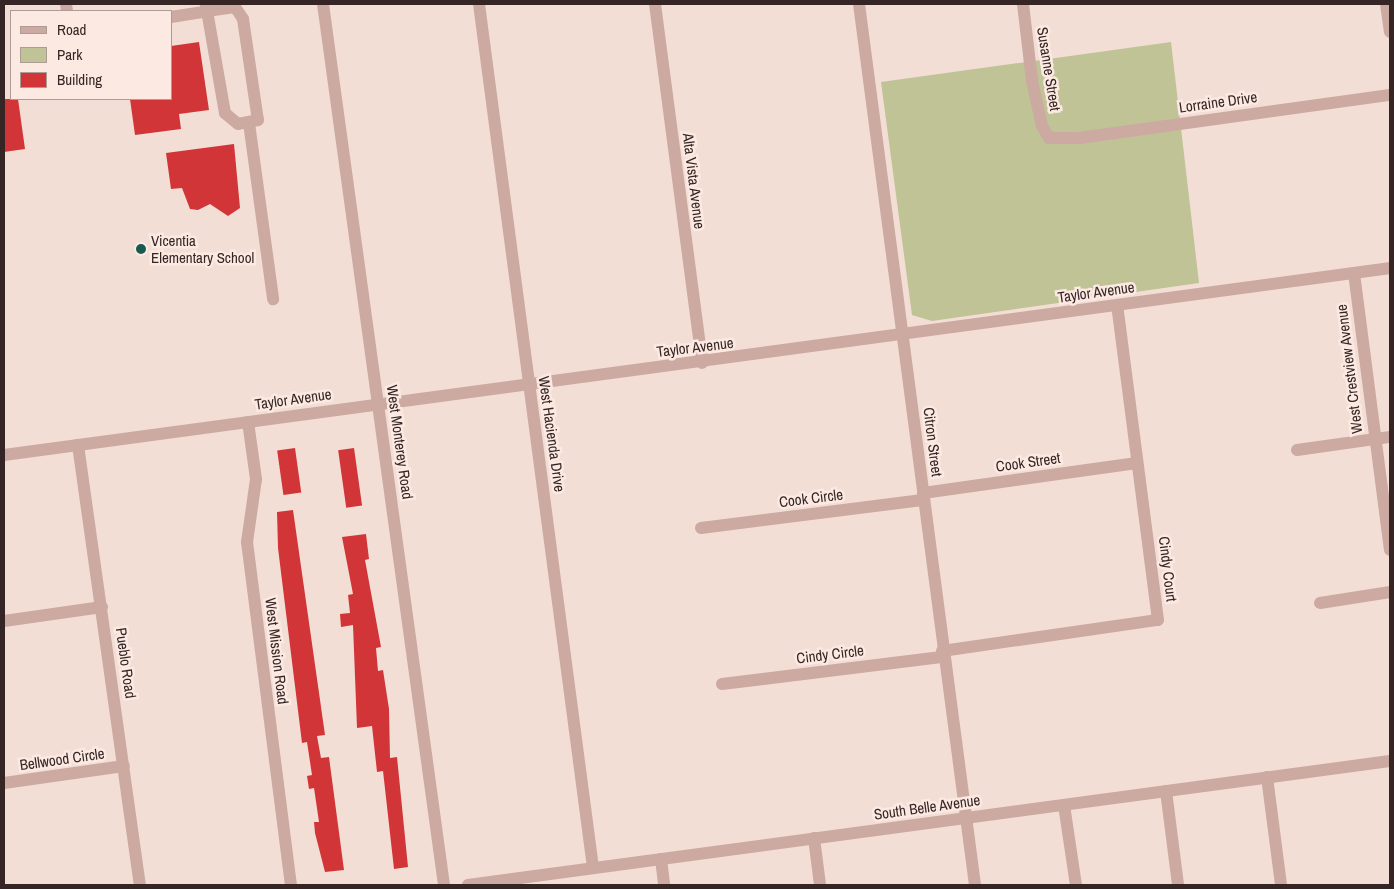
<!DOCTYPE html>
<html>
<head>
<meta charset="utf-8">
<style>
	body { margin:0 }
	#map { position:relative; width:1394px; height:889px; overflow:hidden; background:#f3ded6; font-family:"Archivo Narrow",sans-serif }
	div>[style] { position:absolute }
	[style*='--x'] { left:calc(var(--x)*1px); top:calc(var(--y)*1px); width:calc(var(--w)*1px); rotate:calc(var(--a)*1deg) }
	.green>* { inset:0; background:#bfc395 }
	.building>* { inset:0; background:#d23537; transform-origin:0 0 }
	.minor>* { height:12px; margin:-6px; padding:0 6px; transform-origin:6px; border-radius:6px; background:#ccaaa1 }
	.dots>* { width:14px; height:14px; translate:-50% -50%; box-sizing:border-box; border:2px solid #fbe9e2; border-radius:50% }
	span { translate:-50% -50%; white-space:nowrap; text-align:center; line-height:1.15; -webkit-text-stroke:5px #fbe9e2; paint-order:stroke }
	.street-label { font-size:15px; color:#352625 }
	.poi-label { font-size:15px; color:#352625 }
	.left { translate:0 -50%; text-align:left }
	.frame { position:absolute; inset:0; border:5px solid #352625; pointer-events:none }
	.legend { position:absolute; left:10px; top:10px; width:162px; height:90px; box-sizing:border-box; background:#fbe9e2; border:1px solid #ac9b96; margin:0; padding:6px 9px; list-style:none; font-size:15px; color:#352625 }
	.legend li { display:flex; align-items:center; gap:10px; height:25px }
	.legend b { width:25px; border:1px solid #ac9b96 }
</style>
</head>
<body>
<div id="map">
	<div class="green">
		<div style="clip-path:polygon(1171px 42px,1199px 283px,932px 321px,912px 315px,881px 82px)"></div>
	</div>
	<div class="building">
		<div style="clip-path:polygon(199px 42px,209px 110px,179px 114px,181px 129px,135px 135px,130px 99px,171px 99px,171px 46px)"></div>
		<div style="clip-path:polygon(4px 99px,18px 99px,25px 149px,4px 152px)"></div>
		<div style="clip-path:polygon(234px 144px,240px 208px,228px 216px,210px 204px,198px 210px,190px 209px,182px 188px,171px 189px,166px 153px)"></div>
		<div style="left:295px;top:448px;width:45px;height:18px;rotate:82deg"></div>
		<div style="left:354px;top:448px;width:58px;height:16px;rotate:82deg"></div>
		<div style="clip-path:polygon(293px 510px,325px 735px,317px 736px,321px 758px,329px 757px,344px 870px,325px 872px,315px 833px,314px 822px,319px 822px,314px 788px,309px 789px,307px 776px,312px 775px,307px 742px,302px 743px,278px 548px,277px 512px)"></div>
		<div style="clip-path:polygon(366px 534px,369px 559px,365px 560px,381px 647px,376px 648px,378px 671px,383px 670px,389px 709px,390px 758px,397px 757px,408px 867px,394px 869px,383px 771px,377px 772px,372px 726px,357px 728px,353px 625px,341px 627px,340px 614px,350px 613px,348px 595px,353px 594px,342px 537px)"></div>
	</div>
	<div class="minor">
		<div style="--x:66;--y:4;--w:7;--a:82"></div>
		<div style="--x:323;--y:4;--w:889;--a:82.18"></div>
		<div style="--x:479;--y:4;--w:871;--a:82.48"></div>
		<div style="--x:655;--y:4;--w:362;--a:82.5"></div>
		<div style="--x:859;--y:4;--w:889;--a:82.5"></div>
		<div style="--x:1023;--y:4;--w:78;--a:83.3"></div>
		<div style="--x:1032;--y:81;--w:46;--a:77.5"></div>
		<div style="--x:1042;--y:126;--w:14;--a:60"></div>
		<div style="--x:1049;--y:138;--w:30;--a:0"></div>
		<div style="--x:1079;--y:138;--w:314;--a:-7.9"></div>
		<div style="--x:1386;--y:4;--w:28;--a:82"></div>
		<div style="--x:235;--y:7;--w:14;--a:56"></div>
		<div style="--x:243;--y:19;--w:102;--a:81.6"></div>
		<div style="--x:258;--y:120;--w:20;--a:169"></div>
		<div style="--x:238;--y:124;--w:17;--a:-140"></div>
		<div style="--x:225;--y:113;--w:104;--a:-100"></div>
		<div style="--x:207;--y:11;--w:28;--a:-8"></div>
		<div style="--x:171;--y:17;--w:36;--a:-9"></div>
		<div style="--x:207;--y:11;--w:7;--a:-98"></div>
		<div style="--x:249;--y:123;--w:178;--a:82.2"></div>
		<div style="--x:1354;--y:273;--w:279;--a:82.6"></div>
		<div style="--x:248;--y:422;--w:58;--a:82"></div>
		<div style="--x:256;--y:479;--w:64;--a:98.1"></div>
		<div style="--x:247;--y:542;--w:346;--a:82.7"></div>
		<div style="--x:78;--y:445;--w:444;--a:82"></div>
		<div style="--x:1297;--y:450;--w:94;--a:-8"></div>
		<div style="--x:4;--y:455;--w:1399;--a:-7.68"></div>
		<div style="--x:923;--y:493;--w:216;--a:-8"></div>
		<div style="--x:701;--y:528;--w:225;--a:-7.2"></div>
		<div style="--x:1320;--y:603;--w:71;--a:-8.9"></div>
		<div style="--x:4;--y:621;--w:99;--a:-8.1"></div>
		<div style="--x:942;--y:651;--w:218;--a:-8.2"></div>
		<div style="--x:1158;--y:620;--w:317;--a:-97.4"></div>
		<div style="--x:722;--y:684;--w:223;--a:-7"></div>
		<div style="--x:1267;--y:777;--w:109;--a:82.6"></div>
		<div style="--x:4;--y:783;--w:121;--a:-8.1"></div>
		<div style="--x:1166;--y:791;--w:95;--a:82.7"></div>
		<div style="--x:1064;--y:805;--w:81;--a:81.5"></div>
		<div style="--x:814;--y:838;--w:47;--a:82.7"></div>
		<div style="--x:661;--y:859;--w:26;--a:83"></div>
		<div style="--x:468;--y:885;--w:930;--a:-7.66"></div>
	</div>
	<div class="dots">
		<div style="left:141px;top:249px;background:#175a4e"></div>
	</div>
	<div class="street-label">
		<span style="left:1049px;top:69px;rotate:81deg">Susanne Street</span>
		<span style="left:1218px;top:102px;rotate:-8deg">Lorraine Drive</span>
		<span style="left:694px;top:181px;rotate:83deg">Alta Vista Avenue</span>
		<span style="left:1096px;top:292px;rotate:-8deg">Taylor Avenue</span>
		<span style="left:695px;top:347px;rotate:-7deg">Taylor Avenue</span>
		<span style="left:1349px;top:369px;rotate:-97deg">West Crestview Avenue</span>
		<span style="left:293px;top:399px;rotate:-8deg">Taylor Avenue</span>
		<span style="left:552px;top:434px;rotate:82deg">West Hacienda Drive</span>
		<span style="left:400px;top:442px;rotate:82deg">West Monterey Road</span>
		<span style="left:933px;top:442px;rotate:83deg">Citron Street</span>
		<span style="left:1028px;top:462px;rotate:-8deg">Cook Street</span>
		<span style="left:811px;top:498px;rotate:-7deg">Cook Circle</span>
		<span style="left:1168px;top:569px;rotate:83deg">Cindy Court</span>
		<span style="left:277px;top:651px;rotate:83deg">West Mission Road</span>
		<span style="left:830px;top:654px;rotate:-7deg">Cindy Circle</span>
		<span style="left:126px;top:663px;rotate:82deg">Pueblo Road</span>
		<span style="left:62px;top:759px;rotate:-8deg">Bellwood Circle</span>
		<span style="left:927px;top:807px;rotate:-8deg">South Belle Avenue</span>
	</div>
	<div class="poi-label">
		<span class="left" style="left:151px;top:249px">Vicentia<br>Elementary School</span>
	</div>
	<div class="frame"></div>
	<ul class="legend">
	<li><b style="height:6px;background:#ccaaa1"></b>Road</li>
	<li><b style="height:14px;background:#bfc395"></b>Park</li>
	<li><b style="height:14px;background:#d23537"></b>Building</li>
	</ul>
</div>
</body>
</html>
